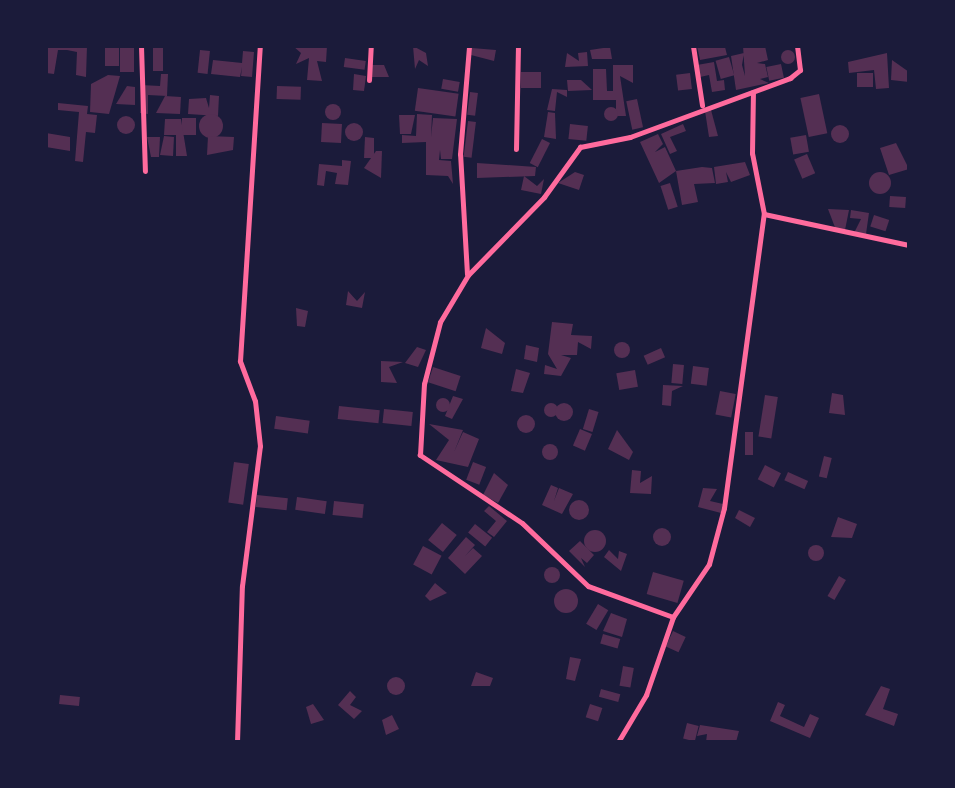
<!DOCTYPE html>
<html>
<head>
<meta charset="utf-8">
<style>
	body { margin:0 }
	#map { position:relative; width:955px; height:788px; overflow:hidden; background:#1b1b3a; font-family:Figtree,sans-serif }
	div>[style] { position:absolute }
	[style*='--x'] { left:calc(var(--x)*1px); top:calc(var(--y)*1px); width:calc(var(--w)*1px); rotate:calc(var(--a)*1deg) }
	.building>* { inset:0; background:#542f53; transform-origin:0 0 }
	.round { border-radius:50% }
	.minor>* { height:5px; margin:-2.5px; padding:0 2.5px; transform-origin:2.5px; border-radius:2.5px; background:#ff6b9d }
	span { translate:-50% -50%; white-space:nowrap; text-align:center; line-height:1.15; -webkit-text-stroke:7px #1b1b3a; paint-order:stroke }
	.frame { position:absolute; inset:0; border:48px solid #1b1b3a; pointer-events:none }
</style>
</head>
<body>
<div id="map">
	<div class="building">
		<div style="clip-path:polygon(46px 46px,87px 46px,86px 77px,76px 75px,77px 52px,67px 50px,58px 50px,54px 74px,46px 73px)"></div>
		<div style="left:105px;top:46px;width:14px;height:20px"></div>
		<div style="left:120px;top:46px;width:14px;height:26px"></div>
		<div style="left:153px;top:46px;width:10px;height:25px"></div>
		<div style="clip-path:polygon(293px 46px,327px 46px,326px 62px,317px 61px,322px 81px,307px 80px,309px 58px,296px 64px,301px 53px)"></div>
		<div style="clip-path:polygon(413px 46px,426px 53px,428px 66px,419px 60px,415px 69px)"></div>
		<div style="clip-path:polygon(697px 46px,725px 47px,727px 55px,700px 60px)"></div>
		<div style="clip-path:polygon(743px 46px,765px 46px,768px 60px,757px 63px,765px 64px,768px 77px,760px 79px,769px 83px,736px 90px,731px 56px,744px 53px,742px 65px,745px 76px)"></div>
		<div style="clip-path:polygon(610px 47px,612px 59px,592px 59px,590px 50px)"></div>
		<div style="clip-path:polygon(472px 48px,496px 50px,494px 61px,471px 55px)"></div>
		<div class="round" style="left:781px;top:50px;width:14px;height:14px"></div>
		<div style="left:200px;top:50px;width:10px;height:23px;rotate:6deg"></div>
		<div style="clip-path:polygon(243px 51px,254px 52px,252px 77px,241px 76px,242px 67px,240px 77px,211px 74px,213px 60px,242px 63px)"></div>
		<div style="clip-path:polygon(587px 52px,588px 66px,565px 67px,567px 53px,579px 61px,578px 53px)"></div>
		<div style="clip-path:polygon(887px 53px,889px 88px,876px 89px,874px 70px,849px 73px,848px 62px)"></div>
		<div style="left:729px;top:57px;width:19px;height:14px;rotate:74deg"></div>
		<div style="left:345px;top:58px;width:21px;height:9px;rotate:8deg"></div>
		<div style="clip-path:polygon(892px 60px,909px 72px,909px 82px,891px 80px)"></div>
		<div style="clip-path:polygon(714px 62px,717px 81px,724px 80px,725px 90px,712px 92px,709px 75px,700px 77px,697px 65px)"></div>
		<div style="left:781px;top:64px;width:14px;height:15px;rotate:78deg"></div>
		<div style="clip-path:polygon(371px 65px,384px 65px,389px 77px,371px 77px)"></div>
		<div style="clip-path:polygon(613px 65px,633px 65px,633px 83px,620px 76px,626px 116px,616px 116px,616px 100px,593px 100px,593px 69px,606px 69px,607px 91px,613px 91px)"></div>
		<div style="left:521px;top:72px;width:20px;height:16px"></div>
		<div style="left:690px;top:73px;width:16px;height:14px;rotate:83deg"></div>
		<div style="left:857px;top:73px;width:16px;height:14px"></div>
		<div style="clip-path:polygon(161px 74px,168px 74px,167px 96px,148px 95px,148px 114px,140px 113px,141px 85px,160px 86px)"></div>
		<div style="clip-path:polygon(354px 74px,366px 76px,364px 91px,353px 90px)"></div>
		<div style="clip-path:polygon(108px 75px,120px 76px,109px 114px,90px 112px,91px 84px)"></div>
		<div style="left:443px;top:79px;width:17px;height:10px;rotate:10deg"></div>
		<div style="clip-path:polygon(567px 80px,581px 80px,592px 90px,568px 91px)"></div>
		<div style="clip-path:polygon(127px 86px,135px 87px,135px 105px,116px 104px)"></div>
		<div style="left:277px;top:86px;width:24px;height:13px;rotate:2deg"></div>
		<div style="left:418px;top:88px;width:41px;height:23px;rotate:8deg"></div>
		<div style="clip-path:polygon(552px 89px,567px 90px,567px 97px,557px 92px,555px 111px,547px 110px)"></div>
		<div style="left:470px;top:92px;width:8px;height:23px;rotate:7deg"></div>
		<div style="left:819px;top:94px;width:40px;height:19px;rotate:78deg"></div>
		<div style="clip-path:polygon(210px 95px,219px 96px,218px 116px,188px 114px,189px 99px,206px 98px,209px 108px)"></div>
		<div style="clip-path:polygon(165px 96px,181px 97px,180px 114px,156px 113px)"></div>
		<div style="left:637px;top:99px;width:29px;height:11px;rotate:78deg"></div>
		<div style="clip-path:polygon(58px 103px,88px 106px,87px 114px,97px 115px,95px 133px,86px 132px,83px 162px,75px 161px,79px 112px,58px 110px)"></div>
		<div class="round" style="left:325px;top:104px;width:16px;height:16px"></div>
		<div class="round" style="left:604px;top:107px;width:14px;height:14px"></div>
		<div style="clip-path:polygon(711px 110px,718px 136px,709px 137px,705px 111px)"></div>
		<div style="clip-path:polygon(548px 112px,555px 113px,556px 139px,544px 137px)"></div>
		<div class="round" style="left:199px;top:114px;width:24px;height:24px"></div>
		<div style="clip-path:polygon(417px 114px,432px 115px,431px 137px,433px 118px,457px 119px,452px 159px,441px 159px,440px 150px,439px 160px,451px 161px,453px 184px,448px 176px,426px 175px,426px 142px,402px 143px,402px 135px,416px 136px)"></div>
		<div style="clip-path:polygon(399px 115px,415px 115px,411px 134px,400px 134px)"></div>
		<div class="round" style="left:117px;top:116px;width:18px;height:18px"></div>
		<div style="left:196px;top:118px;width:17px;height:14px;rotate:90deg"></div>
		<div style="clip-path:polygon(165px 119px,181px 119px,187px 156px,176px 156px,176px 135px,164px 135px)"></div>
		<div style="left:468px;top:121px;width:8px;height:36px;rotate:7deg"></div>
		<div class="round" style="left:345px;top:123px;width:18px;height:18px"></div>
		<div style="left:322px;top:123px;width:20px;height:19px;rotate:3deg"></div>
		<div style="left:570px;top:124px;width:18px;height:15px;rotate:6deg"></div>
		<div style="clip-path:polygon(683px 124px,686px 131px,670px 137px,677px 151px,670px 154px,661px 134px)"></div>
		<div class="round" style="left:831px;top:125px;width:18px;height:18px"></div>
		<div style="clip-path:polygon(46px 133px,70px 137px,70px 151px,46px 147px)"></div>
		<div style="clip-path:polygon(658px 134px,663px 144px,655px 152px,665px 147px,676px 171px,659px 183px,640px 142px)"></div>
		<div style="left:806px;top:135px;width:17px;height:16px;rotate:80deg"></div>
		<div style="clip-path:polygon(164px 136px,174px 137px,173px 156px,160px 155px)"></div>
		<div style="clip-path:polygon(208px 136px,234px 137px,233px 150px,207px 155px)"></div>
		<div style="clip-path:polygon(147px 137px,160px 137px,159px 157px,151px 157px)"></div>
		<div style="clip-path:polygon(365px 137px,374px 138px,374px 158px,364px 158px)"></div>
		<div style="left:542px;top:139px;width:9px;height:27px;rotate:27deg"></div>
		<div style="clip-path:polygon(896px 143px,909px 169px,889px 175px,880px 148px)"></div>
		<div style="clip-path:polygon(376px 151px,382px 151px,381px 178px,364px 168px)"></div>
		<div style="left:807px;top:154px;width:21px;height:14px;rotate:67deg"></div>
		<div style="clip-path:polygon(342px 160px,351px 161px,348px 185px,335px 184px,337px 173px,326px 171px,324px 186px,317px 185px,319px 164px,342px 166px)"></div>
		<div style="clip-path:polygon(745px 162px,750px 175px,731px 182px,726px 172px,728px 182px,716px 184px,714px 167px)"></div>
		<div style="clip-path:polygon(477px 163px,536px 167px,535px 176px,477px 178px)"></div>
		<div style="clip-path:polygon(702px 167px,712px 168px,715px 183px,694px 184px,698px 202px,682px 205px,676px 171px)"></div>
		<div class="round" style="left:869px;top:172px;width:22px;height:22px"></div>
		<div style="clip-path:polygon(575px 172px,584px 175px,579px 190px,558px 183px)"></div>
		<div style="clip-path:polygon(524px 176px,537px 186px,544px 179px,541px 194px,521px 190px)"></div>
		<div style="left:670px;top:183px;width:25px;height:10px;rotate:72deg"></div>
		<div style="left:890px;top:196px;width:16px;height:11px;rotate:4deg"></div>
		<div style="clip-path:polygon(828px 209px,849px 210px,845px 230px,836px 230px)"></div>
		<div style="clip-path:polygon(851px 210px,869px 213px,866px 234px,854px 233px,861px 219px,850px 218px)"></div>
		<div style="left:874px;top:215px;width:16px;height:12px;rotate:18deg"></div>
		<div style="clip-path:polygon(348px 291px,357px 301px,365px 292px,362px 308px,346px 305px)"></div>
		<div style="clip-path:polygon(296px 308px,308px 311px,305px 327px,297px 326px)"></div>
		<div style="clip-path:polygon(552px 322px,573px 324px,571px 335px,592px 336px,591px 349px,578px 342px,577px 355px,561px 355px,571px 358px,561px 376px,544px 374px,545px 365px,557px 369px,548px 354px)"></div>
		<div style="clip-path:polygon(486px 328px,505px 343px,502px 354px,481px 348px)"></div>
		<div class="round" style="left:614px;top:342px;width:16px;height:16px"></div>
		<div style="clip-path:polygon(526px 345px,539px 348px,537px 362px,524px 359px)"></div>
		<div style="clip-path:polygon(417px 347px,426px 350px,418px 367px,405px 363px)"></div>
		<div style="left:661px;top:348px;width:10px;height:19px;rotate:66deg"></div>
		<div style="clip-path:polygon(381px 361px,403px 362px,389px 367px,397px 383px,381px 382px)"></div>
		<div style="left:673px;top:364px;width:11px;height:19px;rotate:5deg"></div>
		<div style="left:693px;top:366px;width:16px;height:18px;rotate:7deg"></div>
		<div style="left:433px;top:367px;width:29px;height:16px;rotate:18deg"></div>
		<div style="clip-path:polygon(516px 369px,530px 373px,523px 393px,511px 391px)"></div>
		<div style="left:635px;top:370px;width:17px;height:19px;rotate:80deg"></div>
		<div style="clip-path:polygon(663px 385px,683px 386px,672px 391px,671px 406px,662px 405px)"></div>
		<div style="left:720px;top:391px;width:16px;height:24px;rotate:11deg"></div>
		<div style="clip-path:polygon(832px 393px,843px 395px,845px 415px,829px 413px)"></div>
		<div style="left:765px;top:395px;width:13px;height:42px;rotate:9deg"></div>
		<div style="clip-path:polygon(453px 396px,463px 399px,452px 419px,445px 416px)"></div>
		<div class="round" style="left:436px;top:398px;width:14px;height:14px"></div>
		<div class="round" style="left:544px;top:403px;width:14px;height:14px"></div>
		<div class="round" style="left:555px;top:403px;width:18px;height:18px"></div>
		<div style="left:339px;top:406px;width:41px;height:13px;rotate:6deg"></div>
		<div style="left:384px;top:409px;width:29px;height:14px;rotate:6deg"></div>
		<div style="left:589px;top:409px;width:10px;height:21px;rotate:17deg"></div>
		<div class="round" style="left:517px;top:415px;width:18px;height:18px"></div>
		<div style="left:276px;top:416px;width:34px;height:13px;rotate:8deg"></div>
		<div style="clip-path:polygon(429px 424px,463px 430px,454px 452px,463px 432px,479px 439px,468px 467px,436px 460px,449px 440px)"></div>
		<div style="left:580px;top:429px;width:13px;height:18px;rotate:23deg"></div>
		<div style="clip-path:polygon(617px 430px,633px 452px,629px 460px,608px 449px)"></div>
		<div style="left:745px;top:432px;width:8px;height:23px"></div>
		<div class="round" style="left:542px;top:444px;width:16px;height:16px"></div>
		<div style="left:824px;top:456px;width:8px;height:21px;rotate:14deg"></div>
		<div style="left:234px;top:462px;width:15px;height:41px;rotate:8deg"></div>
		<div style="left:473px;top:462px;width:14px;height:19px;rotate:21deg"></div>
		<div style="left:765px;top:465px;width:18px;height:16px;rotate:27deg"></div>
		<div style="clip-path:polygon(632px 470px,641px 471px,640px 483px,652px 476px,651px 494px,630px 493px)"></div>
		<div style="left:788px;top:472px;width:22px;height:9px;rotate:24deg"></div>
		<div style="clip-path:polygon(494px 473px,508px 485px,498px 503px,483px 495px)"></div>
		<div style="clip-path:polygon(551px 485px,558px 488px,554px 501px,559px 488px,573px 494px,562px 514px,542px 505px)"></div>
		<div style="clip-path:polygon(703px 488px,717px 489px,710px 501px,723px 504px,721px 513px,698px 507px)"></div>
		<div style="left:257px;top:495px;width:31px;height:12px;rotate:6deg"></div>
		<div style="left:297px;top:497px;width:30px;height:13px;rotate:8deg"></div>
		<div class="round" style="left:569px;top:500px;width:20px;height:20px"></div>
		<div style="left:334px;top:501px;width:30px;height:14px;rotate:6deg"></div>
		<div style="clip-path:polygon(489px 506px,507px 521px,494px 537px,487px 532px,496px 521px,484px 511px)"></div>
		<div style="clip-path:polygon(739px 510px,755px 518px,750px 527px,735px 518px)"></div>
		<div style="clip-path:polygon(838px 517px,857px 524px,852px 538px,831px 537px)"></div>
		<div style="left:442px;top:523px;width:19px;height:22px;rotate:39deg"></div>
		<div style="left:475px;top:524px;width:22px;height:11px;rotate:39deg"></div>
		<div class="round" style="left:653px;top:528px;width:18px;height:18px"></div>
		<div class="round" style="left:584px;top:530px;width:22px;height:22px"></div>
		<div style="clip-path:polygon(466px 537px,475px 545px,465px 556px,473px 548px,482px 556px,465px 574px,448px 558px)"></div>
		<div style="clip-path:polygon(580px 541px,594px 555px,587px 563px,581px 558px,585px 567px,569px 551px)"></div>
		<div class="round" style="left:808px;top:545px;width:16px;height:16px"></div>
		<div style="left:423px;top:546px;width:21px;height:21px;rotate:28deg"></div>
		<div style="clip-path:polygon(609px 550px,618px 559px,619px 551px,627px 554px,621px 571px,604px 557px)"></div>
		<div class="round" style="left:544px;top:567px;width:16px;height:16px"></div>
		<div style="left:653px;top:572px;width:32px;height:23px;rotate:16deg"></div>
		<div style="left:839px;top:576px;width:8px;height:23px;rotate:30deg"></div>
		<div style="clip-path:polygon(435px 583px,447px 593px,430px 601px,425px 596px)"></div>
		<div class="round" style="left:554px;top:589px;width:24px;height:24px"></div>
		<div style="left:598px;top:604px;width:12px;height:23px;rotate:31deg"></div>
		<div style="clip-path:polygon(611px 613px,627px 619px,622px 637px,603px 631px)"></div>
		<div style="left:673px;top:631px;width:14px;height:17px;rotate:25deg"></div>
		<div style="left:603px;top:634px;width:18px;height:10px;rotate:16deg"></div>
		<div style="clip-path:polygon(570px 657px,581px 659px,575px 681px,566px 679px)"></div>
		<div style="left:623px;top:666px;width:11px;height:20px;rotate:10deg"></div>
		<div style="clip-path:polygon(476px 672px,493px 678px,490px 686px,471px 686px)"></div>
		<div class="round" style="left:387px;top:677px;width:18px;height:18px"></div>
		<div style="clip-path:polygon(881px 686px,890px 689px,883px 709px,898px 714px,894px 726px,865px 715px)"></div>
		<div style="left:601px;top:689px;width:20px;height:8px;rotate:15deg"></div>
		<div style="clip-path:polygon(350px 691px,356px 697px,350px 705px,362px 711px,354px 719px,338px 705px)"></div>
		<div style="left:60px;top:695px;width:20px;height:9px;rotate:6deg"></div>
		<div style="clip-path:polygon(778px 702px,785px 705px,780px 716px,804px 727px,810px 714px,819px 718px,810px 738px,770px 721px)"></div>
		<div style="clip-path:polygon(313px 704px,324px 720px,311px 724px,306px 707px)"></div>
		<div style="left:590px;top:704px;width:13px;height:14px;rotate:18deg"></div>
		<div style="clip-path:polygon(392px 715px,399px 729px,386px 735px,382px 720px)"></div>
		<div style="left:687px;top:723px;width:12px;height:16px;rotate:14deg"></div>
		<div style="clip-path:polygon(700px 725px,739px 731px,736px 742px,706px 742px,707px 734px,697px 736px)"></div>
	</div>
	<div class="minor">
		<div style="--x:141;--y:46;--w:125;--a:88.2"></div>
		<div style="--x:693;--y:46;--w:60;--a:81.3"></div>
		<div style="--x:369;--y:80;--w:34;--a:-87"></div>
		<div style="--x:516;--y:149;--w:103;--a:-88.9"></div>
		<div style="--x:764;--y:214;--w:148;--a:12.1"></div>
		<div style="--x:467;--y:274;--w:120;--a:-93.3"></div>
		<div style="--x:460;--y:154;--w:108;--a:-85.2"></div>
		<div style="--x:673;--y:617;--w:90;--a:-160"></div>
		<div style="--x:588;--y:586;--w:91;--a:-136.3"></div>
		<div style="--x:522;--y:523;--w:123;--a:-146.3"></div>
		<div style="--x:420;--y:455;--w:71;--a:-86.8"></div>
		<div style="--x:424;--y:384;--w:64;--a:-75.5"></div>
		<div style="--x:440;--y:322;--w:55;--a:-59.2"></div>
		<div style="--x:468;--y:275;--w:109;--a:-45.7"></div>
		<div style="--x:544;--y:197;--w:62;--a:-54.2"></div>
		<div style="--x:580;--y:147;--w:51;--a:-11.3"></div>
		<div style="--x:630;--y:137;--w:171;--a:-20.2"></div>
		<div style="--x:790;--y:78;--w:13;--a:-39"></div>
		<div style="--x:800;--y:70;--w:24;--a:-97"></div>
		<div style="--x:237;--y:742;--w:156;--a:-88.2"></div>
		<div style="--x:242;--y:586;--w:141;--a:-82.7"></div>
		<div style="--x:260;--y:446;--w:45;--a:-96.3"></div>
		<div style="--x:255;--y:401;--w:43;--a:-110.6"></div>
		<div style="--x:240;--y:361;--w:316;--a:-86.4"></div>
		<div style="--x:618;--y:742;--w:55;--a:-59.2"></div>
		<div style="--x:646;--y:695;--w:83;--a:-70.9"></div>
		<div style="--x:673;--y:617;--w:64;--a:-55.8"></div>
		<div style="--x:709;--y:564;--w:58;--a:-75"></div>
		<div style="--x:724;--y:508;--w:297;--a:-82.3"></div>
		<div style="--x:764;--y:214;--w:62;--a:-101.1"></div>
		<div style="--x:752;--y:153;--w:61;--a:-89.1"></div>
	</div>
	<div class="frame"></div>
</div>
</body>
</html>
